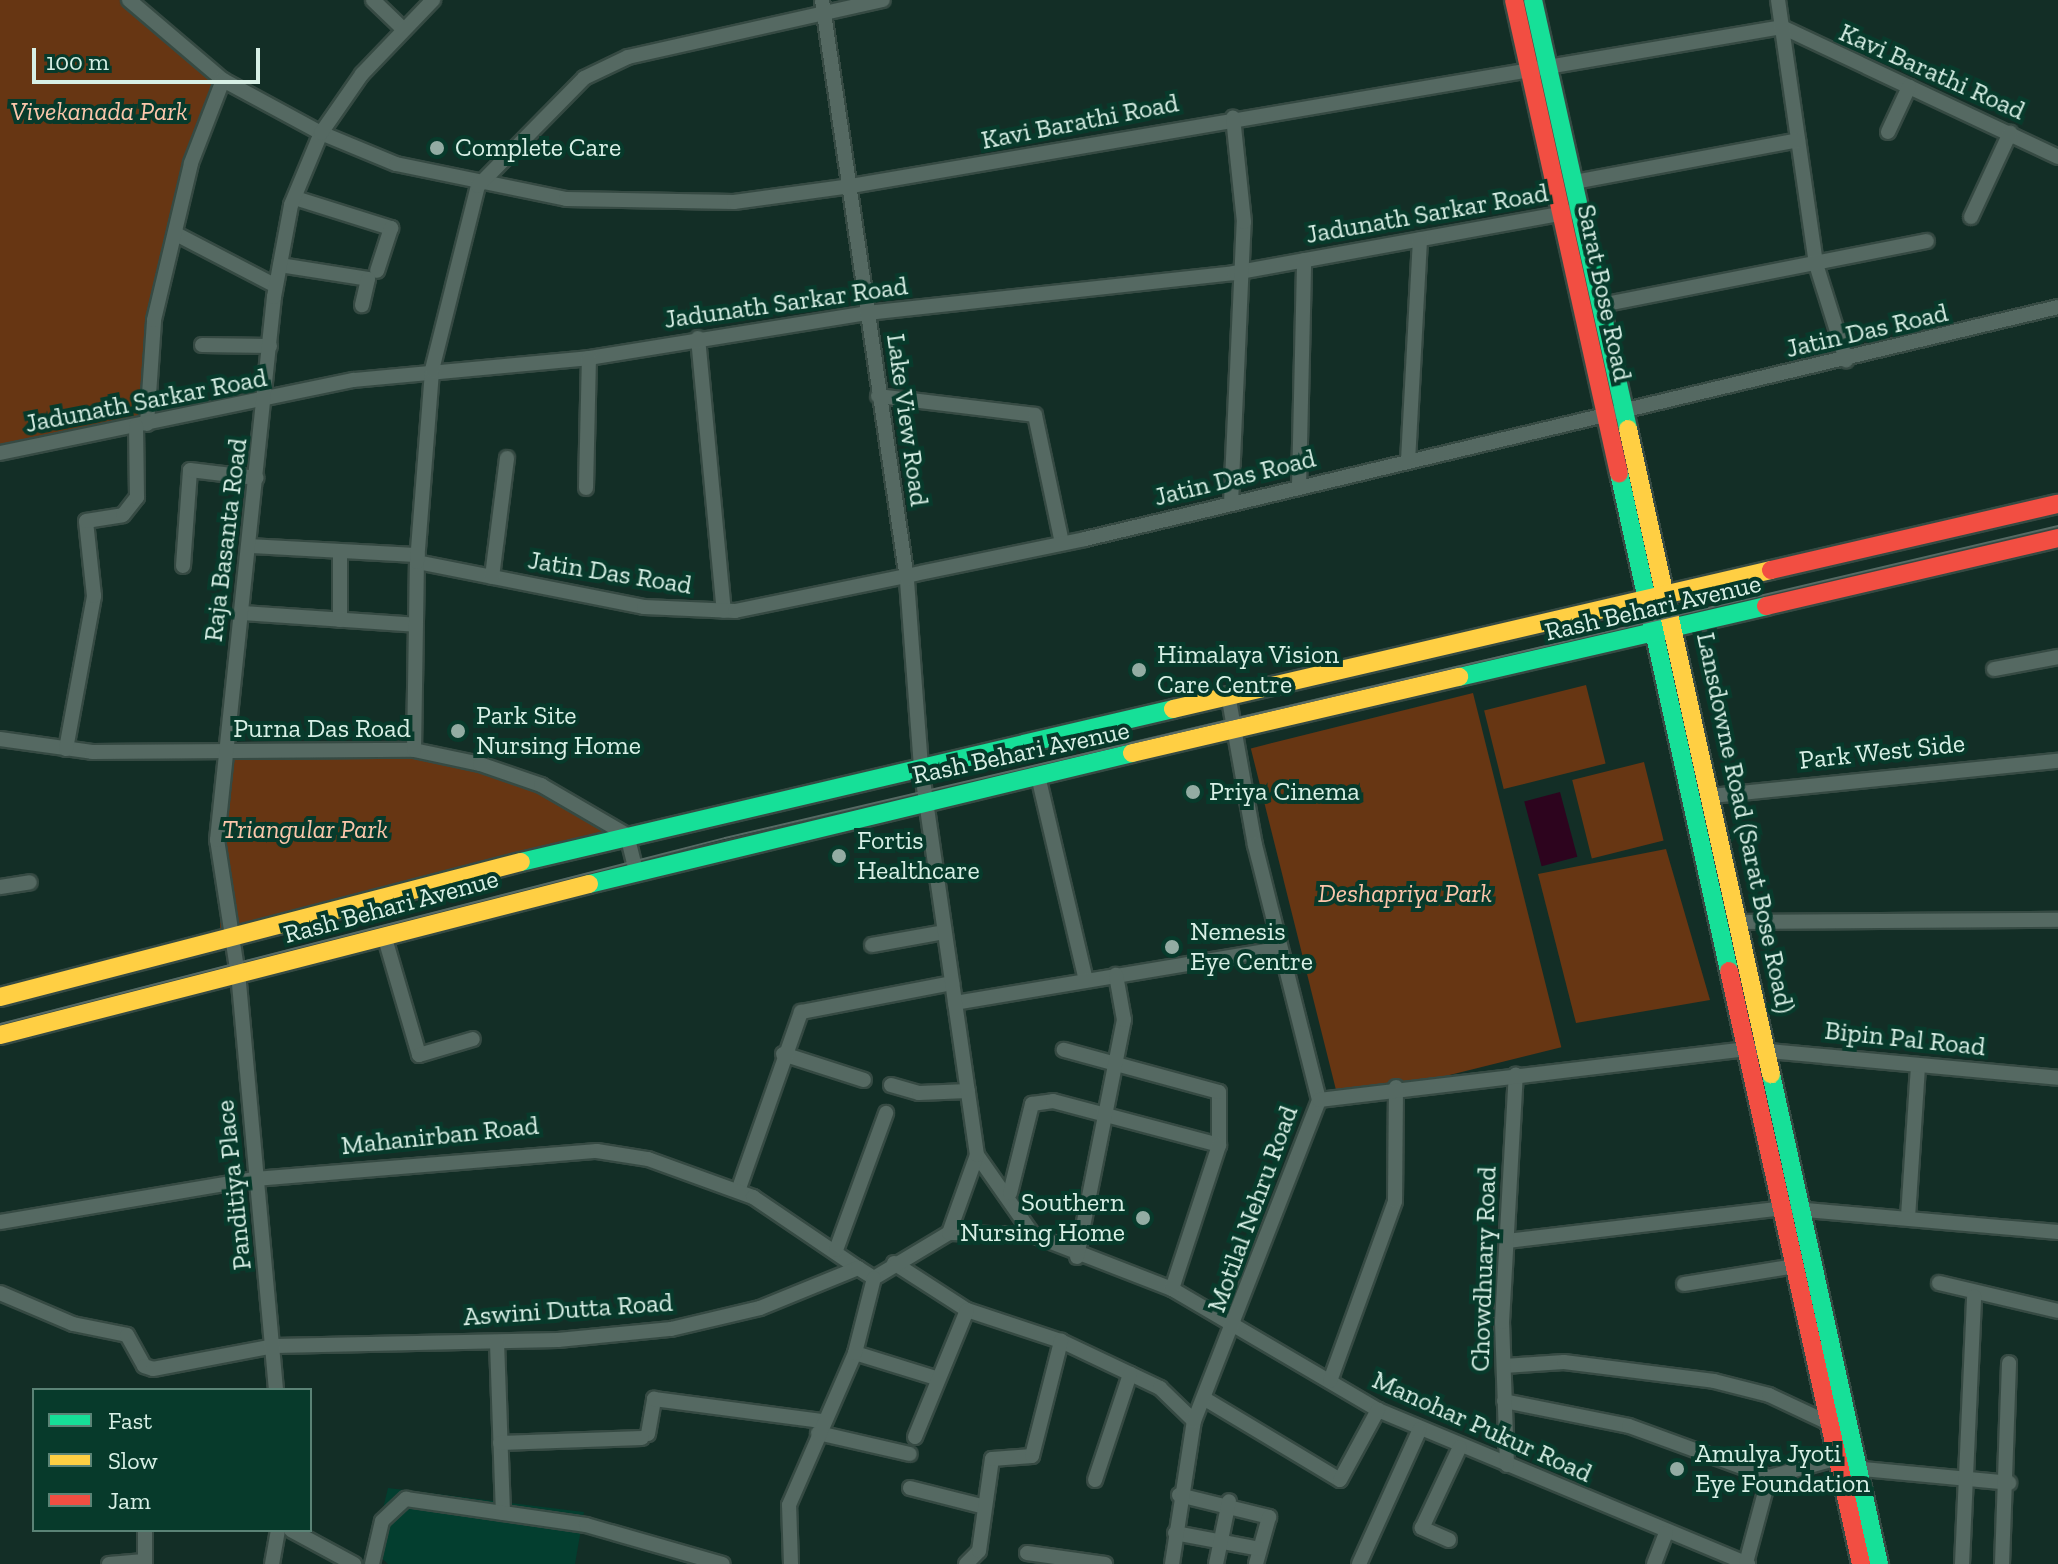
<!DOCTYPE html>
<html>
<head>
<meta charset="utf-8">
<style>
	body { margin:0 }
	#map { position:relative; width:2058px; height:1564px; overflow:hidden; background:#132e26; font-family:"Zilla Slab",serif }
	div>[style] { position:absolute }
	[style*='--x'] { left:calc(var(--x)*1px); top:calc(var(--y)*1px); width:calc(var(--w)*1px); rotate:calc(var(--a)*1deg) }
	.built>* { inset:0; background:#033e2f }
	.green>* { inset:0; background:#673613; transform-origin:0 0 }
	.water>* { inset:0; background:#2d041e; transform-origin:0 0 }
	.roads { filter:drop-shadow(2px 0 #364a43) drop-shadow(-2px 0 #364a43) drop-shadow(0 2px #364a43) drop-shadow(0 -2px #364a43) }
	.street>* { height:14px; margin:-7px; padding:0 7px; transform-origin:7px; border-radius:7px; background:#556962 }
	.fast>* { height:18px; margin:-9px; padding:0 9px; transform-origin:9px; border-radius:9px; background:#16e098 }
	.slow>* { height:18px; margin:-9px; padding:0 9px; transform-origin:9px; border-radius:9px; background:#ffcf43 }
	.jam>* { height:18px; margin:-9px; padding:0 9px; transform-origin:9px; border-radius:9px; background:#f24e42 }
	.tram>* { height:2px; margin:-1px; padding:0 1px; transform-origin:1px; border-radius:1px; background:#576a64 }
	.dots>* { width:22px; height:22px; translate:-50% -50%; box-sizing:border-box; border:4px solid #073a2b; border-radius:50% }
	span { translate:-50% -50%; white-space:nowrap; text-align:center; line-height:1.15; -webkit-text-stroke:8px #073a2b; paint-order:stroke }
	.street-label { font-size:26px; color:#d8f0e6 }
	.park-label { font-size:26px; color:#fbc6ab; font-style:italic }
	.poi-label { font-size:26px; color:#d8f0e6 }
	.left { translate:0 -50%; text-align:left }
	.right { translate:-100% -50%; text-align:right }
	.legend { position:absolute; left:32px; top:1388px; width:280px; height:144px; box-sizing:border-box; background:#073a2b; border:2px solid #5b8376; margin:0; padding:10px 14px; list-style:none; font-size:24px; color:#d8f0e6 }
	.legend li { display:flex; align-items:center; gap:16px; height:40px }
	.legend b { width:40px; border:2px solid #5b8376 }
	.scale { position:absolute; left:32px; top:48px; width:228px; height:36px; box-sizing:border-box; border:4px solid #d8f0e6; border-top:0; padding-left:10px; font-size:24px; line-height:28px; white-space:nowrap; color:#d8f0e6; -webkit-text-stroke:6px #073a2b; paint-order:stroke }
</style>
</head>
<body>
<div id="map">
	<div class="built">
		<div style="clip-path:polygon(388px 1488px,584px 1512px,575px 1564px,388px 1564px,373px 1550px)"></div>
	</div>
	<div class="green">
		<div style="clip-path:polygon(0 0,124px 0,217px 83px,187px 160px,141px 415px,0 446px)"></div>
		<div style="left:1586px;top:685px;width:81px;height:105px;rotate:76deg"></div>
		<div style="left:1473px;top:693px;width:365px;height:229px;rotate:76deg"></div>
		<div style="clip-path:polygon(413px 755px,476px 766px,538px 790px,610px 832px,220px 930px,226px 757px)"></div>
		<div style="left:1644px;top:762px;width:81px;height:74px;rotate:76deg"></div>
		<div style="clip-path:polygon(1666px 849px,1710px 1000px,1576px 1023px,1538px 874px)"></div>
	</div>
	<div class="water">
		<div style="left:1560px;top:792px;width:67px;height:37px;rotate:75deg"></div>
	</div>
	<div class="roads">
		<div class="street">
			<div style="--x:129;--y:0;--w:123;--a:40.4"></div>
			<div style="--x:223;--y:80;--w:111;--a:28.4"></div>
			<div style="--x:321;--y:133;--w:81;--a:22.5"></div>
			<div style="--x:396;--y:164;--w:174;--a:11.6"></div>
			<div style="--x:566;--y:199;--w:168;--a:1"></div>
			<div style="--x:734;--y:202;--w:118;--a:-7.8"></div>
			<div style="--x:851;--y:186;--w:944;--a:-9.69"></div>
			<div style="--x:1782;--y:27;--w:305;--a:25.2"></div>
			<div style="--x:373;--y:0;--w:42;--a:44"></div>
			<div style="--x:1778;--y:0;--w:267;--a:81.8"></div>
			<div style="--x:1816;--y:264;--w:101;--a:72.6"></div>
			<div style="--x:1888;--y:132;--w:50;--a:-65"></div>
			<div style="--x:1574;--y:182;--w:228;--a:-10.6"></div>
			<div style="--x:295;--y:198;--w:101;--a:17.4"></div>
			<div style="--x:391;--y:228;--w:45;--a:108"></div>
			<div style="--x:1971;--y:217;--w:93;--a:-65.1"></div>
			<div style="--x:178;--y:235;--w:110;--a:27.5"></div>
			<div style="--x:280;--y:265;--w:89;--a:9"></div>
			<div style="--x:368;--y:279;--w:27;--a:103"></div>
			<div style="--x:1601;--y:305;--w:332;--a:-11.1"></div>
			<div style="--x:698;--y:338;--w:274;--a:84.6"></div>
			<div style="--x:202;--y:345;--w:68;--a:0.8"></div>
			<div style="--x:878;--y:396;--w:158;--a:6.9"></div>
			<div style="--x:1035;--y:415;--w:131;--a:78.1"></div>
			<div style="--x:147;--y:424;--w:104;--a:-86.1"></div>
			<div style="--x:154;--y:320;--w:161;--a:-76.7"></div>
			<div style="--x:191;--y:163;--w:89;--a:-68.9"></div>
			<div style="--x:0;--y:453;--w:361;--a:-11.7"></div>
			<div style="--x:354;--y:380;--w:236;--a:-5.3"></div>
			<div style="--x:589;--y:358;--w:282;--a:-9.2"></div>
			<div style="--x:867;--y:313;--w:369;--a:-6.2"></div>
			<div style="--x:1234;--y:273;--w:341;--a:-10.3"></div>
			<div style="--x:1408;--y:461;--w:222;--a:-86.9"></div>
			<div style="--x:1299;--y:487;--w:227;--a:-88.7"></div>
			<div style="--x:586;--y:488;--w:130;--a:-88.7"></div>
			<div style="--x:1231;--y:503;--w:281;--a:-87.4"></div>
			<div style="--x:1244;--y:222;--w:105;--a:-96"></div>
			<div style="--x:250;--y:546;--w:168;--a:3.1"></div>
			<div style="--x:340;--y:552;--w:68;--a:90"></div>
			<div style="--x:417;--y:562;--w:231;--a:11.2"></div>
			<div style="--x:644;--y:607;--w:91;--a:2.5"></div>
			<div style="--x:735;--y:611;--w:357;--a:-11.6"></div>
			<div style="--x:1085;--y:539;--w:1000;--a:-13.41"></div>
			<div style="--x:183;--y:566;--w:96;--a:-85.8"></div>
			<div style="--x:190;--y:470;--w:67;--a:6.8"></div>
			<div style="--x:492;--y:577;--w:120;--a:-82.8"></div>
			<div style="--x:242;--y:613;--w:174;--a:3.9"></div>
			<div style="--x:1994;--y:669;--w:65;--a:-10.6"></div>
			<div style="--x:1228;--y:694;--w:153;--a:79.9"></div>
			<div style="--x:1255;--y:845;--w:263;--a:75.9"></div>
			<div style="--x:0;--y:739;--w:93;--a:8"></div>
			<div style="--x:92;--y:752;--w:322;--a:-0.4"></div>
			<div style="--x:414;--y:750;--w:67;--a:12"></div>
			<div style="--x:480;--y:764;--w:65;--a:19"></div>
			<div style="--x:541;--y:785;--w:99;--a:30.2"></div>
			<div style="--x:627;--y:835;--w:37;--a:76"></div>
			<div style="--x:66;--y:749;--w:156;--a:-79.6"></div>
			<div style="--x:94;--y:596;--w:75;--a:-96.1"></div>
			<div style="--x:86;--y:521;--w:37;--a:-9"></div>
			<div style="--x:123;--y:515;--w:23;--a:-52"></div>
			<div style="--x:137;--y:497;--w:71;--a:-90.8"></div>
			<div style="--x:414;--y:750;--w:188;--a:-89.1"></div>
			<div style="--x:417;--y:562;--w:193;--a:-85.5"></div>
			<div style="--x:432;--y:370;--w:190;--a:-76"></div>
			<div style="--x:478;--y:186;--w:151;--a:-45.5"></div>
			<div style="--x:584;--y:78;--w:49;--a:-25.5"></div>
			<div style="--x:628;--y:57;--w:261;--a:-12.6"></div>
			<div style="--x:1038;--y:776;--w:210;--a:76.8"></div>
			<div style="--x:1711;--y:796;--w:349;--a:-5.8"></div>
			<div style="--x:0;--y:887;--w:30;--a:-9"></div>
			<div style="--x:1740;--y:922;--w:318;--a:-0.4"></div>
			<div style="--x:384;--y:935;--w:125;--a:73.7"></div>
			<div style="--x:419;--y:1055;--w:56;--a:-16.5"></div>
			<div style="--x:872;--y:945;--w:73;--a:-10.2"></div>
			<div style="--x:955;--y:1003;--w:328;--a:-9.5"></div>
			<div style="--x:783;--y:1054;--w:85;--a:17.8"></div>
			<div style="--x:891;--y:1085;--w:29;--a:16"></div>
			<div style="--x:919;--y:1093;--w:49;--a:-2.3"></div>
			<div style="--x:977;--y:1155;--w:98;--a:55"></div>
			<div style="--x:738;--y:1191;--w:190;--a:-70.6"></div>
			<div style="--x:801;--y:1012;--w:154;--a:-10.9"></div>
			<div style="--x:1010;--y:1193;--w:92;--a:-76.1"></div>
			<div style="--x:1032;--y:1104;--w:21;--a:-8"></div>
			<div style="--x:1053;--y:1101;--w:172;--a:14.8"></div>
			<div style="--x:1219;--y:1145;--w:53;--a:-90"></div>
			<div style="--x:1219;--y:1092;--w:161;--a:-164.8"></div>
			<div style="--x:1908;--y:1217;--w:151;--a:-86.2"></div>
			<div style="--x:0;--y:1222;--w:259;--a:-9.6"></div>
			<div style="--x:255;--y:1179;--w:343;--a:-4.7"></div>
			<div style="--x:597;--y:1151;--w:52;--a:8.9"></div>
			<div style="--x:648;--y:1159;--w:112;--a:19.9"></div>
			<div style="--x:753;--y:1197;--w:127;--a:34.1"></div>
			<div style="--x:949;--y:1233;--w:84;--a:1.4"></div>
			<div style="--x:1033;--y:1235;--w:149;--a:21.2"></div>
			<div style="--x:1172;--y:1289;--w:239;--a:30.4"></div>
			<div style="--x:1378;--y:1410;--w:401;--a:22.6"></div>
			<div style="--x:1507;--y:1241;--w:278;--a:-6.8"></div>
			<div style="--x:1783;--y:1208;--w:276;--a:5"></div>
			<div style="--x:836;--y:1250;--w:146;--a:-69.9"></div>
			<div style="--x:1077;--y:1257;--w:242;--a:-78.8"></div>
			<div style="--x:1124;--y:1020;--w:46;--a:-100.1"></div>
			<div style="--x:894;--y:1263;--w:87;--a:32.8"></div>
			<div style="--x:967;--y:1310;--w:99;--a:18.3"></div>
			<div style="--x:1061;--y:1341;--w:110;--a:25.4"></div>
			<div style="--x:1160;--y:1388;--w:47;--a:44.1"></div>
			<div style="--x:1939;--y:1283;--w:122;--a:13.2"></div>
			<div style="--x:1684;--y:1284;--w:112;--a:-9.2"></div>
			<div style="--x:1172;--y:1289;--w:151;--a:-71.9"></div>
			<div style="--x:0;--y:1293;--w:79;--a:23"></div>
			<div style="--x:73;--y:1324;--w:55;--a:11.5"></div>
			<div style="--x:127;--y:1335;--w:35;--a:61"></div>
			<div style="--x:144;--y:1366;--w:9;--a:18"></div>
			<div style="--x:153;--y:1369;--w:124;--a:-10.7"></div>
			<div style="--x:275;--y:1346;--w:283;--a:-1.2"></div>
			<div style="--x:558;--y:1340;--w:114;--a:-5.6"></div>
			<div style="--x:671;--y:1329;--w:91;--a:-13.3"></div>
			<div style="--x:760;--y:1308;--w:106;--a:-22.2"></div>
			<div style="--x:858;--y:1268;--w:19;--a:32"></div>
			<div style="--x:874;--y:1278;--w:87;--a:-31"></div>
			<div style="--x:949;--y:1233;--w:83;--a:-70.3"></div>
			<div style="--x:977;--y:1155;--w:392;--a:-98.2"></div>
			<div style="--x:921;--y:767;--w:189;--a:-94.3"></div>
			<div style="--x:907;--y:579;--w:585;--a:-98.35"></div>
			<div style="--x:497;--y:1342;--w:171;--a:88"></div>
			<div style="--x:855;--y:1353;--w:85;--a:17.2"></div>
			<div style="--x:1504;--y:1366;--w:60;--a:-3.8"></div>
			<div style="--x:1564;--y:1362;--w:151;--a:7.2"></div>
			<div style="--x:1714;--y:1381;--w:57;--a:14.3"></div>
			<div style="--x:1769;--y:1395;--w:68;--a:25.1"></div>
			<div style="--x:1330;--y:1381;--w:191;--a:-70.1"></div>
			<div style="--x:1395;--y:1201;--w:114;--a:-89.5"></div>
			<div style="--x:276;--y:1390;--w:417;--a:-95.2"></div>
			<div style="--x:238;--y:975;--w:137;--a:-98.8"></div>
			<div style="--x:217;--y:840;--w:546;--a:-84.01"></div>
			<div style="--x:274;--y:297;--w:94;--a:-79.5"></div>
			<div style="--x:291;--y:205;--w:78;--a:-67.4"></div>
			<div style="--x:321;--y:133;--w:72;--a:-55.2"></div>
			<div style="--x:362;--y:74;--w:103;--a:-46.2"></div>
			<div style="--x:1205;--y:1399;--w:157;--a:31"></div>
			<div style="--x:1340;--y:1480;--w:80;--a:-61.5"></div>
			<div style="--x:1504;--y:1401;--w:127;--a:11.3"></div>
			<div style="--x:1629;--y:1426;--w:149;--a:20"></div>
			<div style="--x:818;--y:1433;--w:94;--a:12.9"></div>
			<div style="--x:648;--y:1434;--w:36;--a:-80"></div>
			<div style="--x:654;--y:1399;--w:167;--a:7.5"></div>
			<div style="--x:915;--y:1437;--w:137;--a:-67.7"></div>
			<div style="--x:500;--y:1443;--w:142;--a:-2"></div>
			<div style="--x:1507;--y:1465;--w:143;--a:-92"></div>
			<div style="--x:1502;--y:1322;--w:248;--a:-86.8"></div>
			<div style="--x:1862;--y:1469;--w:148;--a:5.4"></div>
			<div style="--x:1095;--y:1480;--w:112;--a:-71.7"></div>
			<div style="--x:910;--y:1488;--w:77;--a:14.2"></div>
			<div style="--x:1179;--y:1495;--w:93;--a:13.7"></div>
			<div style="--x:1269;--y:1517;--w:49;--a:105.5"></div>
			<div style="--x:291;--y:1530;--w:72;--a:28.4"></div>
			<div style="--x:1175;--y:1533;--w:86;--a:10.7"></div>
			<div style="--x:1449;--y:1540;--w:30;--a:-156"></div>
			<div style="--x:1422;--y:1528;--w:89;--a:-64.9"></div>
			<div style="--x:1027;--y:1553;--w:79;--a:8"></div>
			<div style="--x:1746;--y:1563;--w:89;--a:-75"></div>
			<div style="--x:1769;--y:1477;--w:72;--a:-15.4"></div>
			<div style="--x:109;--y:1564;--w:35;--a:-5"></div>
			<div style="--x:145;--y:1564;--w:34;--a:-90"></div>
			<div style="--x:272;--y:1564;--w:35;--a:-80"></div>
			<div style="--x:372;--y:1564;--w:44;--a:-76.9"></div>
			<div style="--x:382;--y:1521;--w:33;--a:-43"></div>
			<div style="--x:406;--y:1499;--w:182;--a:8.2"></div>
			<div style="--x:586;--y:1525;--w:142;--a:15.9"></div>
			<div style="--x:791;--y:1564;--w:59;--a:-91.9"></div>
			<div style="--x:789;--y:1505;--w:166;--a:-66.5"></div>
			<div style="--x:855;--y:1353;--w:77;--a:-75.8"></div>
			<div style="--x:966;--y:1564;--w:18;--a:-45"></div>
			<div style="--x:979;--y:1551;--w:93;--a:-82"></div>
			<div style="--x:992;--y:1459;--w:40;--a:-4.3"></div>
			<div style="--x:1032;--y:1456;--w:119;--a:-75.8"></div>
			<div style="--x:1172;--y:1564;--w:145;--a:-81.3"></div>
			<div style="--x:1194;--y:1421;--w:344;--a:-68.7"></div>
			<div style="--x:1319;--y:1100;--w:431;--a:-6.8"></div>
			<div style="--x:1747;--y:1049;--w:312;--a:5.3"></div>
			<div style="--x:1216;--y:1564;--w:64;--a:-78.3"></div>
			<div style="--x:1359;--y:1564;--w:148;--a:-65.7"></div>
			<div style="--x:1654;--y:1564;--w:33;--a:-69"></div>
			<div style="--x:1962;--y:1564;--w:268;--a:-87.4"></div>
			<div style="--x:2002;--y:1564;--w:201;--a:-88"></div>
		</div>
		<div class="fast">
			<div style="--x:1533;--y:0;--w:439;--a:77.5"></div>
			<div style="--x:1619;--y:473;--w:510;--a:77.54"></div>
			<div style="--x:1459;--y:677;--w:315;--a:-13"></div>
			<div style="--x:521;--y:862;--w:670;--a:-13.21"></div>
			<div style="--x:589;--y:884;--w:559;--a:-13.56"></div>
			<div style="--x:1771;--y:1074;--w:502;--a:77.57"></div>
		</div>
		<div class="slow">
			<div style="--x:1628;--y:429;--w:661;--a:77.5"></div>
			<div style="--x:1173;--y:709;--w:614;--a:-13.09"></div>
			<div style="--x:1132;--y:753;--w:336;--a:-13.1"></div>
			<div style="--x:0;--y:997;--w:538;--a:-14.53"></div>
			<div style="--x:0;--y:1035;--w:608;--a:-14.38"></div>
		</div>
		<div class="jam">
			<div style="--x:1514;--y:0;--w:485;--a:77.5"></div>
			<div style="--x:1771;--y:570;--w:294;--a:-13"></div>
			<div style="--x:1766;--y:606;--w:300;--a:-13.1"></div>
			<div style="--x:1729;--y:971;--w:608;--a:77.45"></div>
		</div>
	</div>
	<div class="tram">
		<div style="--x:0;--y:1024;--w:748;--a:-14.39"></div>
		<div style="--x:725;--y:838;--w:1369;--a:-13.17"></div>
	</div>
	<div class="dots">
		<div style="left:437px;top:148px;background:#93aca3"></div>
		<div style="left:1139px;top:670px;background:#93aca3"></div>
		<div style="left:458px;top:731px;background:#93aca3"></div>
		<div style="left:1193px;top:792px;background:#93aca3"></div>
		<div style="left:839px;top:856px;background:#93aca3"></div>
		<div style="left:1172px;top:947px;background:#93aca3"></div>
		<div style="left:1143px;top:1218px;background:#93aca3"></div>
		<div style="left:1677px;top:1469px;background:#93aca3"></div>
	</div>
	<div class="street-label">
		<span style="left:1932px;top:72px;rotate:24deg">Kavi Barathi Road</span>
		<span style="left:1080px;top:122px;rotate:-11deg">Kavi Barathi Road</span>
		<span style="left:1427px;top:214px;rotate:-10deg">Jadunath Sarkar Road</span>
		<span style="left:1604px;top:293px;rotate:78deg">Sarat Bose Road</span>
		<span style="left:786px;top:303px;rotate:-8deg">Jadunath Sarkar Road</span>
		<span style="left:1867px;top:331px;rotate:-13deg">Jatin Das Road</span>
		<span style="left:146px;top:401px;rotate:-11deg">Jadunath Sarkar Road</span>
		<span style="left:907px;top:420px;rotate:82deg">Lake View Road</span>
		<span style="left:1235px;top:478px;rotate:-14deg">Jatin Das Road</span>
		<span style="left:226px;top:540px;rotate:-83deg">Raja Basanta Road</span>
		<span style="left:610px;top:573px;rotate:9deg">Jatin Das Road</span>
		<span style="left:1653px;top:608px;rotate:-13deg">Rash Behari Avenue</span>
		<span style="left:322px;top:729px">Purna Das Road</span>
		<span style="left:1882px;top:752px;rotate:-6deg">Park West Side</span>
		<span style="left:1021px;top:753px;rotate:-12deg">Rash Behari Avenue</span>
		<span style="left:1745px;top:823px;rotate:78deg">Lansdowne Road (Sarat Bose Road)</span>
		<span style="left:391px;top:907px;rotate:-15deg">Rash Behari Avenue</span>
		<span style="left:1905px;top:1039px;rotate:6deg">Bipin Pal Road</span>
		<span style="left:440px;top:1136px;rotate:-6deg">Mahanirban Road</span>
		<span style="left:234px;top:1185px;rotate:-96deg">Panditiya Place</span>
		<span style="left:1253px;top:1209px;rotate:-70deg">Motilal Nehru Road</span>
		<span style="left:1484px;top:1269px;rotate:-88deg">Chowdhuary Road</span>
		<span style="left:568px;top:1310px;rotate:-4deg">Aswini Dutta Road</span>
		<span style="left:1482px;top:1427px;rotate:24deg">Manohar Pukur Road</span>
	</div>
	<div class="park-label">
		<span style="left:99px;top:112px">Vivekanada Park</span>
		<span style="left:305px;top:830px">Triangular Park</span>
		<span style="left:1405px;top:894px">Deshapriya Park</span>
	</div>
	<div class="poi-label">
		<span class="left" style="left:455px;top:148px">Complete Care</span>
		<span class="left" style="left:1157px;top:670px">Himalaya Vision<br>Care Centre</span>
		<span class="left" style="left:476px;top:731px">Park Site<br>Nursing Home</span>
		<span class="left" style="left:1209px;top:792px">Priya Cinema</span>
		<span class="left" style="left:857px;top:856px">Fortis<br>Healthcare</span>
		<span class="left" style="left:1190px;top:947px">Nemesis<br>Eye Centre</span>
		<span class="right" style="left:1125px;top:1218px">Southern<br>Nursing Home</span>
		<span class="left" style="left:1695px;top:1469px">Amulya Jyoti<br>Eye Foundation</span>
	</div>
	<ul class="legend">
	<li><b style="height:10px;background:#16e098"></b>Fast</li>
	<li><b style="height:10px;background:#ffcf43"></b>Slow</li>
	<li><b style="height:10px;background:#f24e42"></b>Jam</li>
	</ul>
	<div class="scale">100 m</div>
</div>
</body>
</html>
